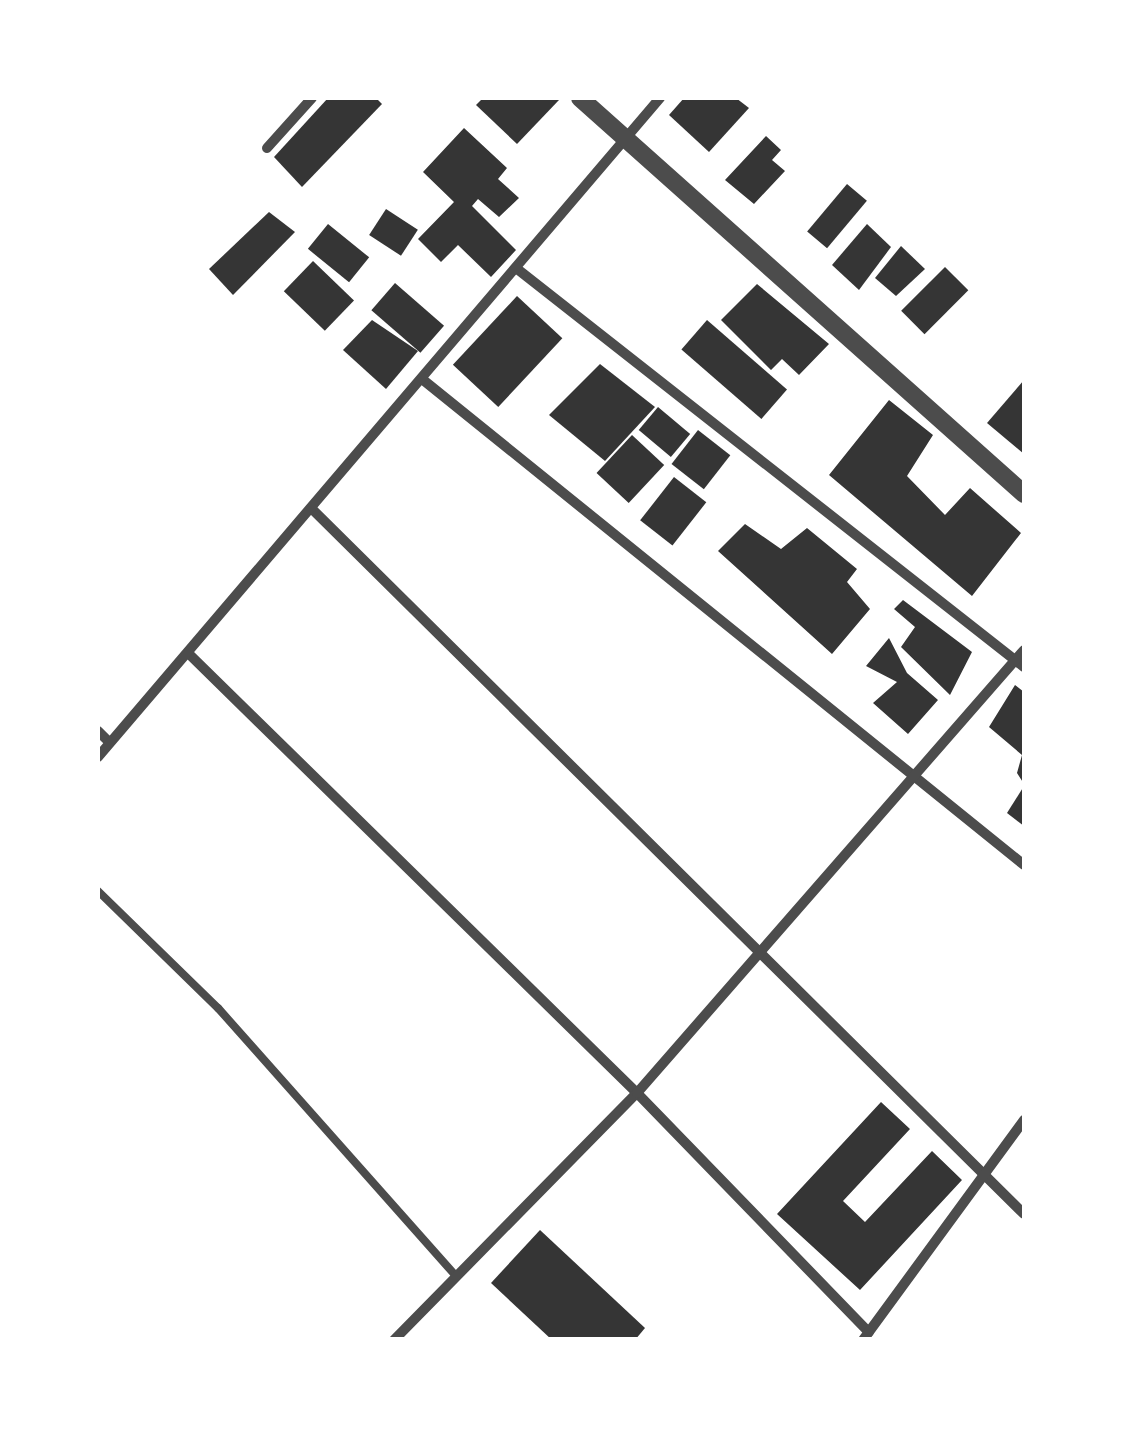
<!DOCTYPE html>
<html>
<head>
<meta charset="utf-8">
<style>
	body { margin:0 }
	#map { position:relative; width:1122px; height:1437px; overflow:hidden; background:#fff; font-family:Rubik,sans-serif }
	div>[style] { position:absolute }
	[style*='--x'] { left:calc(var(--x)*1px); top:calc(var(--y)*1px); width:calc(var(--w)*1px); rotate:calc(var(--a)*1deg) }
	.building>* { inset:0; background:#353535; transform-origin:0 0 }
	.service>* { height:8px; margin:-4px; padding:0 4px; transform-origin:4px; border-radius:4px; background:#4c4c4c }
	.minor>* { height:10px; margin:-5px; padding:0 5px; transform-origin:5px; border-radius:5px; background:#4c4c4c }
	.tertiary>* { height:18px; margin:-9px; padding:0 9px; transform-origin:9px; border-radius:9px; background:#4c4c4c }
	span { translate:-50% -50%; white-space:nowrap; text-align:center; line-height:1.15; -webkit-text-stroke:8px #fff; paint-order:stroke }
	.frame { position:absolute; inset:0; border:100px solid #fff; pointer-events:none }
</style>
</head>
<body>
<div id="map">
	<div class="building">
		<div style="clip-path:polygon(328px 98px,376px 98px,382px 104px,302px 187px,274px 157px)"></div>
		<div style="clip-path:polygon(483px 98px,557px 98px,559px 100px,517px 144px,476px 105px)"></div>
		<div style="clip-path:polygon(684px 98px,736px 98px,749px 108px,709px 152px,669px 115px)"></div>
		<div style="clip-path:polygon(464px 128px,507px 168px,498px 179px,519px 198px,499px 217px,478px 199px,472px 206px,516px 250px,491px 277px,458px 245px,441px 262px,418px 239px,454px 202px,423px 172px)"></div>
		<div style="clip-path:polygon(766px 136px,781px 150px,772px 160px,785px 171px,754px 204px,725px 180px)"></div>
		<div style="left:847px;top:184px;width:26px;height:62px;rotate:40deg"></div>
		<div style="left:386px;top:209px;width:38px;height:31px;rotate:33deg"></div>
		<div style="clip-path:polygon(269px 212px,295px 232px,233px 295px,209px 269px)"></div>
		<div style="left:328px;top:224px;width:53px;height:32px;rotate:39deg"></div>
		<div style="clip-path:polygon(867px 224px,891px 247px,859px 290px,832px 265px)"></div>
		<div style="clip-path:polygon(901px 246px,925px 269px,896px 296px,875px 278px)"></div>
		<div style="left:313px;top:261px;width:57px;height:42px;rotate:44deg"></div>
		<div style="left:945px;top:267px;width:33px;height:62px;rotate:45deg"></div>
		<div style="left:395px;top:283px;width:65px;height:36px;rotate:41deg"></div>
		<div style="clip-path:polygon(757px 284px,829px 344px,799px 375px,782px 359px,771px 370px,721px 320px)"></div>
		<div style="left:517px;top:296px;width:62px;height:94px;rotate:43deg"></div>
		<div style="clip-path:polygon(372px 320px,418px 351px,386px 389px,343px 350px)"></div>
		<div style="left:707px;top:320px;width:106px;height:39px;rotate:41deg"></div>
		<div style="clip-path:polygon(600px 364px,655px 407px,605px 461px,549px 415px)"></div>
		<div style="clip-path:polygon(1024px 380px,1024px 454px,987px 423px)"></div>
		<div style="clip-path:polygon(889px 400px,933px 435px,907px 476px,945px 515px,970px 488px,1021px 533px,972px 596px,829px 475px)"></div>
		<div style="left:658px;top:407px;width:42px;height:30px;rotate:40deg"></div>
		<div style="left:698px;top:430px;width:41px;height:43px;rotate:38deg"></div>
		<div style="left:632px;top:435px;width:44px;height:52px;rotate:43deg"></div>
		<div style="left:674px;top:477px;width:41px;height:55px;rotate:38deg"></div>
		<div style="clip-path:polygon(745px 524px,781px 549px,807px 528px,857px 569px,847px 582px,870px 609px,832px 654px,718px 551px)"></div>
		<div style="clip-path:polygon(903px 600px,972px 652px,950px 695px,901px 647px,915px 627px,894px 609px)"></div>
		<div style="clip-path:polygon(889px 638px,907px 673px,938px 700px,908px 734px,873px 703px,897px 682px,866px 666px)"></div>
		<div style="clip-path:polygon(1015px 685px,1024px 692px,1024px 784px,1017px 773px,1022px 755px,989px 727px)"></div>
		<div style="clip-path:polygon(1024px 786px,1024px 826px,1007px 813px)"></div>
		<div style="clip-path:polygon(881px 1102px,910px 1129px,843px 1201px,865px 1222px,932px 1151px,962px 1180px,860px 1290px,777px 1214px)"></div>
		<div style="clip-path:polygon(540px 1230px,645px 1328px,635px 1340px,552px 1340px,491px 1283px)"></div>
	</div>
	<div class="service">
		<div style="--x:98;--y:891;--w:168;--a:44.3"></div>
		<div style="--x:218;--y:1008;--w:358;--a:48.4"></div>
	</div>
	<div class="minor">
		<div style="--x:267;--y:148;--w:67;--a:-48"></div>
		<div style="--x:516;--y:268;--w:646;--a:38.15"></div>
		<div style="--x:422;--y:379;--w:774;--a:38.91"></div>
		<div style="--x:312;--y:509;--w:1002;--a:44.72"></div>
		<div style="--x:189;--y:654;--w:627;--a:44.42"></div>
		<div style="--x:637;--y:1093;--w:333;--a:45.9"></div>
		<div style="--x:98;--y:731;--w:16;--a:45"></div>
		<div style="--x:98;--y:757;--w:866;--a:-49.54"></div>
		<div style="--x:394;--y:1340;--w:346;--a:-45.5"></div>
		<div style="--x:637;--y:1093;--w:588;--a:-48.86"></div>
		<div style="--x:863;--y:1340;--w:273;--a:-53.8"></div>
	</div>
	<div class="tertiary">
		<div style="--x:580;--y:98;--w:595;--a:41.73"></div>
	</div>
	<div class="frame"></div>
</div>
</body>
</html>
